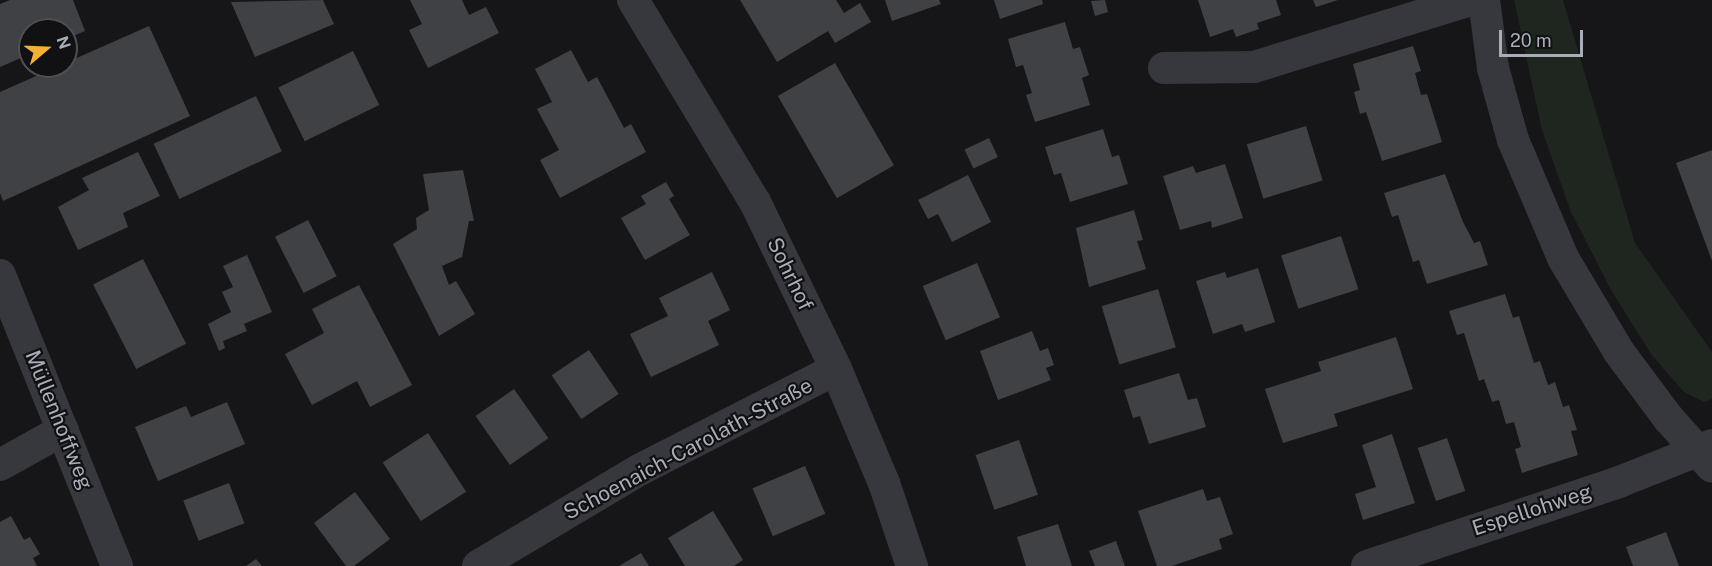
<!DOCTYPE html>
<html>
<head>
<meta charset="utf-8">
<style>
	body { margin:0 }
	#map { position:relative; width:1712px; height:566px; overflow:hidden; background:#161618; font-family:"Public Sans",sans-serif }
	div>[style] { position:absolute }
	[style*='--x'] { left:calc(var(--x)*1px); top:calc(var(--y)*1px); width:calc(var(--w)*1px); rotate:calc(var(--a)*1deg) }
	.green>* { inset:0; background:#1e261f }
	.building>* { inset:0; background:#404145; transform-origin:0 0 }
	.minor>* { height:32px; margin:-16px; padding:0 16px; transform-origin:16px; border-radius:16px; background:#37383d }
	span { translate:-50% -50%; white-space:nowrap; text-align:center; line-height:1.15; -webkit-text-stroke:4.5px #111113; paint-order:stroke }
	.street-label { font-size:21px; color:#a8adb8 }
	.north { position:absolute; left:18px; top:18px; width:60px; height:60px; box-sizing:border-box; background:#111113; border:2px solid #4d4f55; border-radius:50%; rotate:71deg; font-size:16px; font-weight:700; line-height:24px; text-align:center; color:#a8adb8 }
	.north::after { content:''; display:block; margin:auto; width:21px; height:27px; background:#f2b134; clip-path:polygon(50% 0,100% 100%,50% 72%,0 100%) }
	.scale { position:absolute; left:1499px; top:30px; width:84px; height:27px; box-sizing:border-box; border:3px solid #a8adb8; border-top:0; padding-left:8px; font-size:18px; line-height:21px; white-space:nowrap; color:#a8adb8; -webkit-text-stroke:4px #111113; paint-order:stroke }
</style>
</head>
<body>
<div id="map">
	<div class="green">
		<div style="clip-path:polygon(1514px 0,1563px 0,1635px 243px,1712px 352px,1712px 399px,1704px 402px,1684px 392px,1651px 354px,1611px 290px,1571px 212px,1542px 130px)"></div>
	</div>
	<div class="building">
		<div style="clip-path:polygon(10px 0,73px 0,85px 31px,66px 39px,66px 30px,30px 30px,30px 54px,0 67px,0 4px)"></div>
		<div style="clip-path:polygon(323px 0,334px 24px,255px 57px,231px 2px)"></div>
		<div style="clip-path:polygon(410px 0,462px 0,469px 15px,486px 7px,499px 33px,428px 68px,409px 30px,422px 24px)"></div>
		<div style="clip-path:polygon(740px 0,836px 0,844px 13px,860px 3px,871px 22px,835px 43px,828px 31px,777px 62px)"></div>
		<div style="clip-path:polygon(885px 0,939px 0,941px 4px,892px 21px)"></div>
		<div style="clip-path:polygon(994px 0,1042px 0,1043px 4px,1000px 19px)"></div>
		<div style="clip-path:polygon(1105px 0,1108px 12px,1095px 16px,1091px 1px)"></div>
		<div style="clip-path:polygon(1198px 0,1276px 0,1281px 15px,1257px 23px,1259px 29px,1236px 37px,1233px 29px,1210px 37px)"></div>
		<div style="clip-path:polygon(1313px 0,1338px 0,1316px 7px)"></div>
		<div style="clip-path:polygon(1065px 22px,1073px 49px,1080px 47px,1089px 75px,1082px 78px,1090px 105px,1035px 122px,1026px 95px,1032px 93px,1023px 65px,1016px 67px,1008px 39px)"></div>
		<div style="clip-path:polygon(149px 26px,190px 116px,3px 201px,0 193px,0 92px)"></div>
		<div style="clip-path:polygon(1413px 46px,1421px 71px,1415px 73px,1421px 95px,1427px 94px,1442px 142px,1382px 161px,1366px 112px,1360px 114px,1354px 92px,1360px 90px,1353px 64px)"></div>
		<div style="clip-path:polygon(571px 50px,588px 82px,597px 77px,624px 128px,631px 124px,646px 152px,560px 198px,540px 160px,559px 150px,537px 109px,552px 102px,535px 69px)"></div>
		<div style="left:353px;top:51px;width:60px;height:83px;rotate:64deg"></div>
		<div style="left:835px;top:63px;width:118px;height:66px;rotate:60deg"></div>
		<div style="left:256px;top:96px;width:61px;height:113px;rotate:65deg"></div>
		<div style="left:1306px;top:126px;width:57px;height:62px;rotate:73deg"></div>
		<div style="clip-path:polygon(1103px 129px,1112px 157px,1119px 155px,1128px 184px,1070px 202px,1061px 173px,1054px 175px,1045px 147px)"></div>
		<div style="left:989px;top:138px;width:21px;height:27px;rotate:65deg"></div>
		<div style="clip-path:polygon(1712px 150px,1712px 261px,1676px 163px)"></div>
		<div style="clip-path:polygon(138px 152px,160px 196px,123px 213px,128px 227px,78px 250px,58px 207px,89px 190px,82px 178px)"></div>
		<div style="clip-path:polygon(1225px 164px,1243px 218px,1212px 228px,1211px 221px,1180px 230px,1163px 176px,1193px 166px,1196px 173px)"></div>
		<div style="clip-path:polygon(463px 170px,474px 221px,469px 221px,462px 257px,442px 266px,449px 285px,456px 281px,475px 314px,439px 336px,393px 244px,417px 229px,416px 218px,429px 210px,423px 174px)"></div>
		<div style="clip-path:polygon(1445px 174px,1463px 222px,1474px 243px,1480px 241px,1488px 265px,1427px 284px,1419px 260px,1413px 262px,1398px 215px,1392px 217px,1384px 193px)"></div>
		<div style="clip-path:polygon(968px 175px,991px 222px,952px 242px,938px 214px,928px 219px,918px 200px)"></div>
		<div style="clip-path:polygon(666px 182px,674px 196px,669px 199px,690px 235px,645px 260px,621px 218px,646px 204px,641px 196px)"></div>
		<div style="clip-path:polygon(1134px 210px,1143px 240px,1137px 241px,1146px 269px,1089px 287px,1076px 228px)"></div>
		<div style="left:308px;top:220px;width:63px;height:37px;rotate:63deg"></div>
		<div style="left:1341px;top:236px;width:56px;height:63px;rotate:72deg"></div>
		<div style="clip-path:polygon(247px 255px,272px 312px,244px 324px,247px 331px,223px 341px,225px 348px,219px 351px,208px 324px,231px 312px,222px 292px,233px 287px,223px 266px)"></div>
		<div style="left:143px;top:259px;width:95px;height:56px;rotate:63deg"></div>
		<div style="left:977px;top:263px;width:59px;height:59px;rotate:67deg"></div>
		<div style="clip-path:polygon(1258px 268px,1275px 322px,1245px 332px,1242px 324px,1213px 334px,1196px 281px,1225px 272px,1227px 278px)"></div>
		<div style="clip-path:polygon(712px 272px,730px 310px,708px 321px,719px 345px,651px 377px,630px 334px,668px 316px,659px 298px)"></div>
		<div style="clip-path:polygon(359px 285px,412px 385px,370px 407px,357px 381px,312px 405px,285px 354px,324px 333px,312px 309px)"></div>
		<div style="left:1158px;top:289px;width:61px;height:59px;rotate:73deg"></div>
		<div style="clip-path:polygon(1505px 294px,1513px 318px,1519px 316px,1534px 363px,1540px 361px,1548px 385px,1555px 382px,1563px 407px,1569px 405px,1577px 430px,1571px 431px,1578px 455px,1522px 473px,1515px 449px,1521px 447px,1514px 422px,1506px 424px,1499px 400px,1492px 402px,1484px 379px,1479px 381px,1464px 333px,1457px 335px,1449px 311px)"></div>
		<div style="clip-path:polygon(1032px 331px,1040px 351px,1048px 348px,1054px 365px,1046px 368px,1051px 380px,998px 400px,980px 351px)"></div>
		<div style="clip-path:polygon(1396px 337px,1413px 389px,1334px 414px,1338px 426px,1283px 443px,1265px 389px,1321px 371px,1318px 362px)"></div>
		<div style="left:589px;top:350px;width:53px;height:45px;rotate:56deg"></div>
		<div style="clip-path:polygon(1179px 373px,1188px 400px,1197px 398px,1206px 427px,1149px 444px,1140px 416px,1133px 418px,1124px 390px)"></div>
		<div style="left:514px;top:389px;width:60px;height:47px;rotate:55deg"></div>
		<div style="clip-path:polygon(227px 402px,245px 444px,158px 481px,135px 427px,186px 406px,191px 417px)"></div>
		<div style="left:428px;top:433px;width:70px;height:54px;rotate:57deg"></div>
		<div style="clip-path:polygon(1392px 434px,1415px 503px,1363px 520px,1355px 494px,1376px 487px,1362px 445px)"></div>
		<div style="left:1447px;top:438px;width:56px;height:31px;rotate:71deg"></div>
		<div style="left:1019px;top:440px;width:58px;height:46px;rotate:71deg"></div>
		<div style="left:805px;top:466px;width:52px;height:57px;rotate:67deg"></div>
		<div style="left:229px;top:483px;width:43px;height:49px;rotate:69deg"></div>
		<div style="clip-path:polygon(1203px 489px,1207px 501px,1220px 497px,1233px 534px,1219px 539px,1222px 549px,1172px 566px,1157px 566px,1138px 511px)"></div>
		<div style="clip-path:polygon(355px 492px,390px 539px,354px 566px,346px 566px,314px 523px)"></div>
		<div style="clip-path:polygon(713px 511px,743px 560px,734px 566px,685px 566px,668px 538px)"></div>
		<div style="clip-path:polygon(11px 516px,24px 540px,30px 537px,40px 554px,33px 558px,37px 566px,0 566px,0 522px)"></div>
		<div style="clip-path:polygon(1058px 524px,1072px 566px,1026px 566px,1017px 537px)"></div>
		<div style="clip-path:polygon(1666px 532px,1679px 566px,1633px 566px,1626px 547px)"></div>
		<div style="clip-path:polygon(1116px 541px,1125px 566px,1095px 566px,1089px 551px)"></div>
		<div style="clip-path:polygon(641px 553px,649px 566px,619px 566px)"></div>
		<div style="clip-path:polygon(256px 559px,262px 566px,246px 566px)"></div>
	</div>
	<div class="minor">
		<div style="--x:633;--y:0;--w:236;--a:58.9"></div>
		<div style="--x:755;--y:202;--w:186;--a:64.1"></div>
		<div style="--x:836;--y:369;--w:124;--a:67.2"></div>
		<div style="--x:884;--y:483;--w:88;--a:71.4"></div>
		<div style="--x:1484;--y:0;--w:69;--a:82.5"></div>
		<div style="--x:1493;--y:68;--w:75;--a:74.5"></div>
		<div style="--x:1513;--y:140;--w:128;--a:67"></div>
		<div style="--x:1563;--y:258;--w:109;--a:59.2"></div>
		<div style="--x:1619;--y:352;--w:84;--a:53.3"></div>
		<div style="--x:1669;--y:419;--w:64;--a:48.1"></div>
		<div style="--x:1164;--y:68;--w:90;--a:-0.6"></div>
		<div style="--x:1254;--y:67;--w:227;--a:-17.2"></div>
		<div style="--x:0;--y:275;--w:314;--a:68.1"></div>
		<div style="--x:0;--y:465;--w:72;--a:-29.1"></div>
		<div style="--x:478;--y:566;--w:187;--a:-30.8"></div>
		<div style="--x:639;--y:470;--w:221;--a:-27.1"></div>
		<div style="--x:1367;--y:566;--w:266;--a:-18.4"></div>
		<div style="--x:1619;--y:482;--w:100;--a:-21.7"></div>
	</div>
	<div class="street-label">
		<span style="left:790px;top:274px;rotate:64deg">Sohrhof</span>
		<span style="left:59px;top:420px;rotate:68deg">Müllenhoffweg</span>
		<span style="left:688px;top:449px;rotate:-28deg">Schoenaich-Carolath-Straße</span>
		<span style="left:1532px;top:510px;rotate:-18deg">Espellohweg</span>
	</div>
	<div class="north">N</div>
	<div class="scale">20 m</div>
</div>
</body>
</html>
